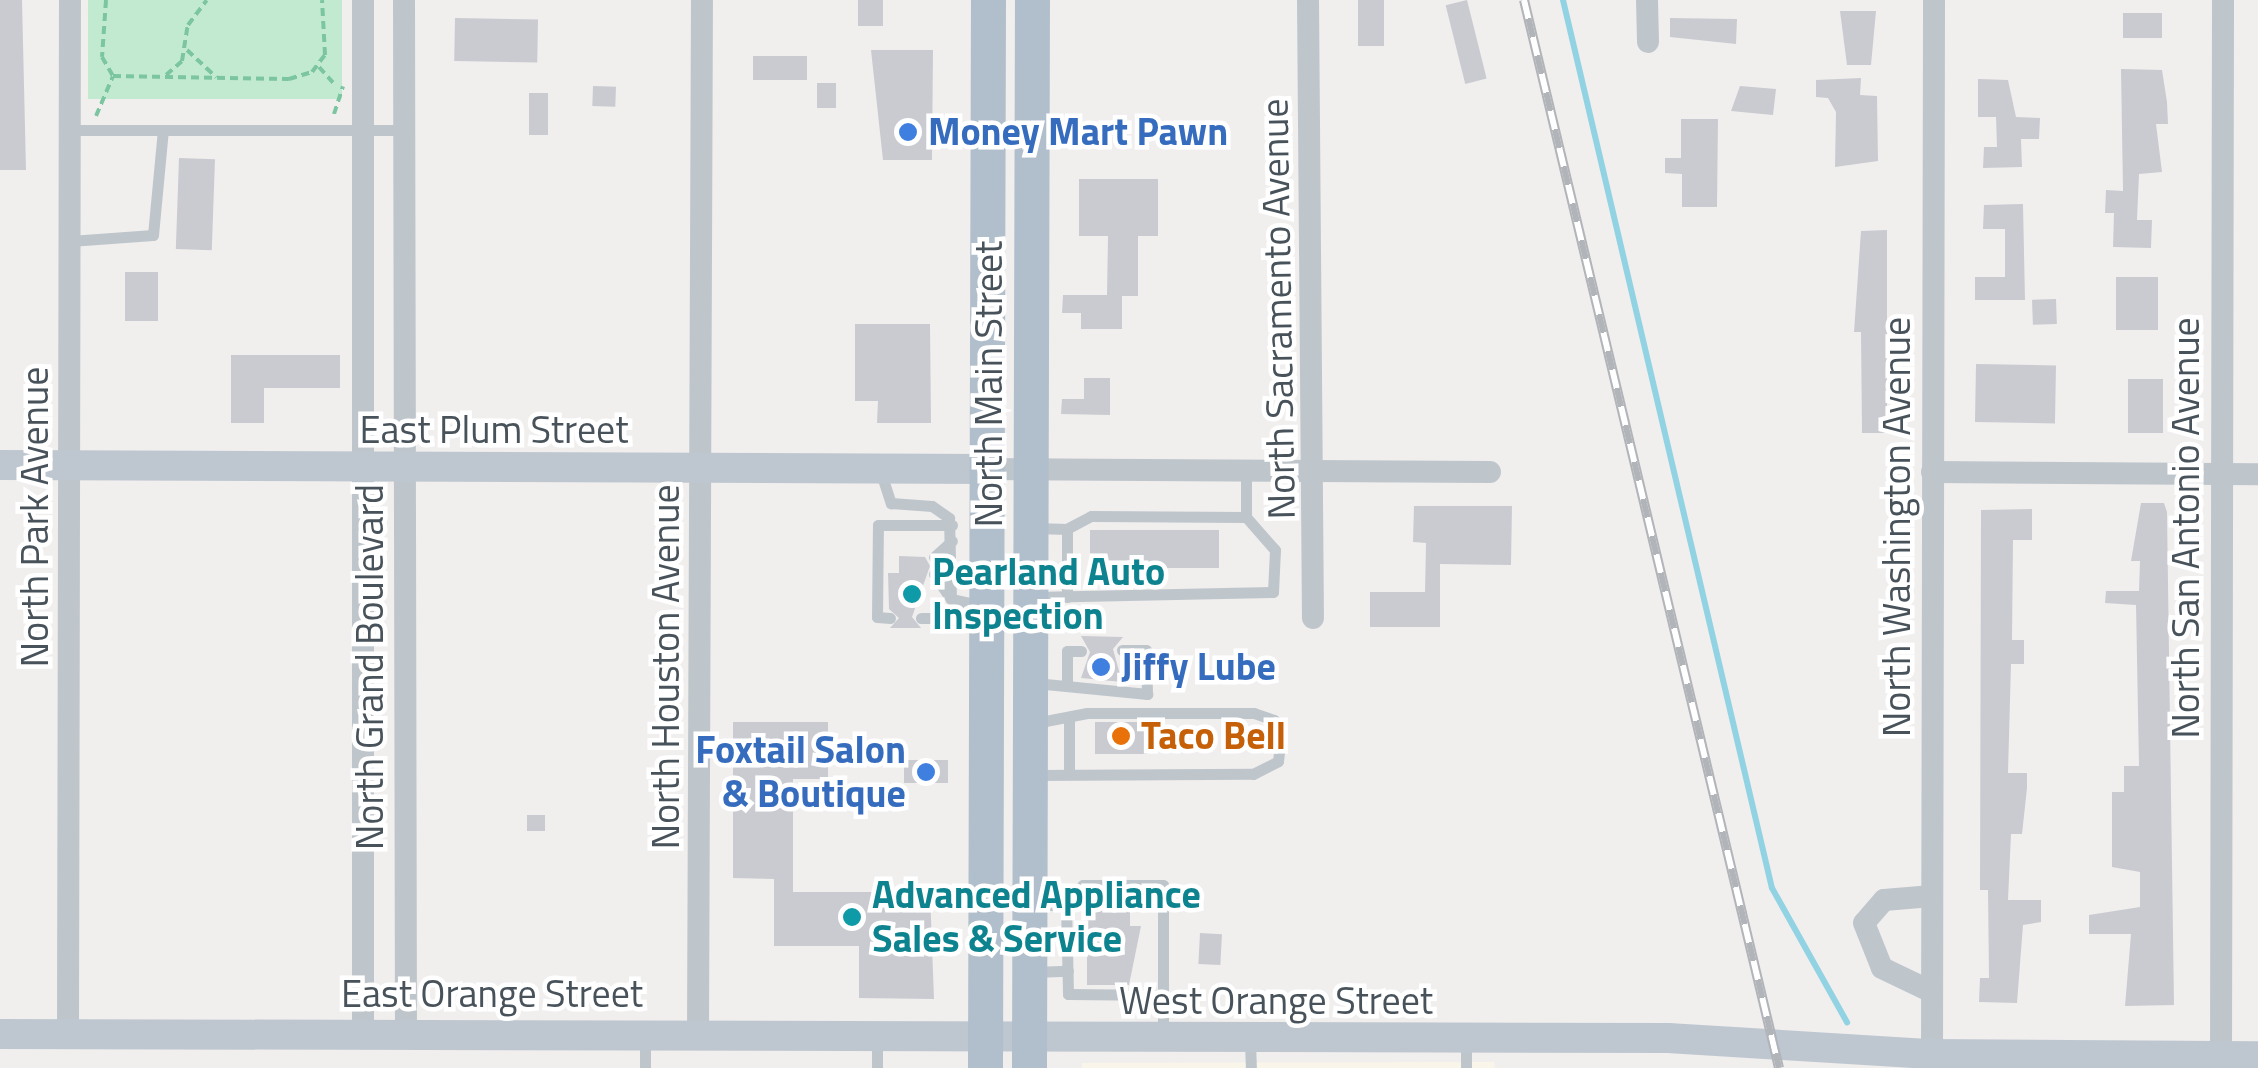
<!DOCTYPE html>
<html>
<head>
<meta charset="utf-8">
<style>
	body { margin:0 }
	#map { position:relative; width:2258px; height:1068px; overflow:hidden; background:#f1eeee; font-family:"Titillium Web",sans-serif }
	div>[style] { position:absolute }
	[style*='--x'] { left:calc(var(--x)*1px); top:calc(var(--y)*1px); width:calc(var(--w)*1px); rotate:calc(var(--a)*1deg) }
	.commercial>* { inset:0; background:#faf5e9 }
	.green>* { inset:0; background:#c1ead1; transform-origin:0 0 }
	.stream>* { height:6px; margin:-3px; padding:0 3px; transform-origin:3px; border-radius:3px; background:#92d3e3 }
	.building>* { inset:0; background:#c9cbd1; transform-origin:0 0 }
	.path>* { height:4px; margin-top:-2px; transform-origin:0; background:repeating-linear-gradient(90deg,#7cc5a1 0 8px,transparent 0 13px) }
	.lane>* { height:11px; margin:-5.5px; padding:0 5.5px; transform-origin:5.5px; border-radius:5.5px; background:#bec6cc }
	.street>* { height:22px; margin:-11px; padding:0 11px; transform-origin:11px; border-radius:11px; background:#bec6cc }
	.secondary>* { height:30px; margin:-15px; padding:0 15px; transform-origin:15px; border-radius:15px; background:#bec7d0 }
	.primary>* { height:35px; margin:-17.5px; padding:0 17.5px; transform-origin:17.5px; border-radius:17.5px; background:#b1becb }
	.rail>* { height:10px; margin-top:-5px; transform-origin:0; background:repeating-linear-gradient(90deg,#fff 0 19px,#b1b4b8 0 38px); box-sizing:border-box; border-block:2px solid #b1b4b8 }
	.dots>* { width:28px; height:28px; translate:-50% -50%; box-sizing:border-box; border:5px solid #fff; border-radius:50% }
	span { translate:-50% -50%; white-space:nowrap; text-align:center; line-height:1.15; -webkit-text-stroke:9px #fff; paint-order:stroke }
	.shop-label { font-size:38px; color:#366cbe; font-weight:700 }
	.left { translate:0 -50%; text-align:left }
	.right { translate:-100% -50%; text-align:right }
	.street-label { font-size:38px; color:#48525a }
	.culture-label { font-size:38px; color:#0d838f; font-weight:700 }
	.food-label { font-size:38px; color:#c56008; font-weight:700 }
</style>
</head>
<body>
<div id="map">
	<div class="commercial">
		<div style="clip-path:polygon(1494px 1062px,1495px 1068px,1082px 1068px,1082px 1063px)"></div>
	</div>
	<div class="green">
		<div style="left:88px;top:0;width:254px;height:99px"></div>
	</div>
	<div class="stream">
		<div style="--x:1563;--y:0;--w:912;--a:76.76"></div>
		<div style="--x:1772;--y:888;--w:154;--a:60.8"></div>
	</div>
	<div class="building">
		<div style="clip-path:polygon(0 0,22px 0,26px 170px,0 170px)"></div>
		<div style="left:858px;top:0;width:25px;height:26px"></div>
		<div style="left:1358px;top:0;width:26px;height:46px"></div>
		<div style="left:1467px;top:0;width:81px;height:22px;rotate:76deg"></div>
		<div style="clip-path:polygon(1840px 11px,1876px 11px,1871px 65px,1847px 65px)"></div>
		<div style="left:2123px;top:13px;width:39px;height:25px"></div>
		<div style="left:455px;top:18px;width:83px;height:43px;rotate:1deg"></div>
		<div style="clip-path:polygon(1670px 18px,1737px 19px,1736px 44px,1670px 37px)"></div>
		<div style="clip-path:polygon(871px 50px,933px 50px,932px 160px,883px 160px)"></div>
		<div style="left:753px;top:56px;width:54px;height:24px"></div>
		<div style="clip-path:polygon(2121px 69px,2162px 70px,2167px 102px,2168px 124px,2156px 124px,2162px 172px,2139px 174px,2137px 220px,2152px 220px,2151px 248px,2113px 247px,2114px 213px,2105px 213px,2106px 190px,2123px 191px)"></div>
		<div style="clip-path:polygon(1861px 78px,1860px 95px,1877px 96px,1878px 161px,1835px 167px,1836px 112px,1828px 98px,1816px 97px,1816px 80px)"></div>
		<div style="clip-path:polygon(1978px 79px,2008px 80px,2016px 117px,2040px 118px,2039px 139px,2021px 139px,2022px 167px,1983px 168px,1984px 147px,1997px 147px,1996px 117px,1978px 117px)"></div>
		<div style="left:817px;top:83px;width:19px;height:25px"></div>
		<div style="left:593px;top:86px;width:23px;height:20px;rotate:2deg"></div>
		<div style="clip-path:polygon(1740px 86px,1776px 89px,1773px 115px,1731px 111px)"></div>
		<div style="left:529px;top:93px;width:19px;height:42px"></div>
		<div style="clip-path:polygon(1681px 119px,1718px 119px,1717px 207px,1682px 207px,1682px 174px,1665px 173px,1665px 158px,1681px 158px)"></div>
		<div style="left:179px;top:158px;width:36px;height:91px;rotate:2deg"></div>
		<div style="clip-path:polygon(1079px 179px,1158px 179px,1158px 236px,1138px 236px,1138px 296px,1122px 296px,1122px 329px,1081px 329px,1081px 313px,1062px 313px,1063px 295px,1107px 295px,1108px 236px,1079px 236px)"></div>
		<div style="clip-path:polygon(2023px 204px,2025px 300px,1975px 300px,1975px 277px,2005px 277px,2005px 229px,1983px 229px,1984px 205px)"></div>
		<div style="clip-path:polygon(1887px 230px,1887px 433px,1862px 433px,1861px 332px,1854px 332px,1861px 231px)"></div>
		<div style="left:125px;top:272px;width:33px;height:49px"></div>
		<div style="left:2116px;top:277px;width:42px;height:53px"></div>
		<div style="left:2056px;top:299px;width:25px;height:24px;rotate:88deg"></div>
		<div style="clip-path:polygon(855px 324px,930px 324px,931px 423px,877px 423px,878px 401px,855px 401px)"></div>
		<div style="clip-path:polygon(231px 355px,340px 355px,340px 388px,264px 388px,264px 423px,231px 423px)"></div>
		<div style="left:1976px;top:364px;width:80px;height:58px;rotate:1deg"></div>
		<div style="clip-path:polygon(1084px 378px,1110px 378px,1110px 415px,1061px 414px,1062px 399px,1084px 399px)"></div>
		<div style="left:2128px;top:379px;width:35px;height:54px"></div>
		<div style="clip-path:polygon(2141px 503px,2164px 503px,2167px 512px,2174px 1005px,2125px 1006px,2131px 934px,2089px 934px,2089px 915px,2140px 907px,2140px 872px,2112px 867px,2112px 792px,2124px 792px,2124px 766px,2139px 766px,2136px 605px,2105px 603px,2106px 591px,2139px 591px,2140px 561px,2131px 561px)"></div>
		<div style="clip-path:polygon(1414px 506px,1512px 506px,1511px 565px,1440px 564px,1440px 627px,1370px 627px,1370px 592px,1425px 592px,1426px 543px,1413px 542px)"></div>
		<div style="clip-path:polygon(2032px 509px,2032px 540px,2013px 540px,2012px 640px,2024px 640px,2024px 664px,2011px 664px,2008px 773px,2027px 773px,2027px 788px,2022px 834px,2011px 834px,2008px 900px,2041px 900px,2041px 922px,2023px 925px,2017px 1003px,1979px 1002px,1980px 978px,1989px 978px,1988px 890px,1980px 890px,1981px 510px)"></div>
		<div style="left:1219px;top:530px;width:38px;height:129px;rotate:90deg"></div>
		<div style="clip-path:polygon(899px 556px,925px 557px,930px 566px,912px 617px,921px 628px,890px 628px,899px 618px,889px 609px,888px 573px,899px 573px)"></div>
		<div style="clip-path:polygon(1081px 636px,1123px 637px,1113px 649px,1122px 682px,1081px 678px,1090px 652px)"></div>
		<div style="clip-path:polygon(733px 722px,828px 722px,828px 779px,793px 779px,793px 892px,930px 892px,934px 999px,859px 998px,859px 946px,774px 946px,774px 879px,733px 878px)"></div>
		<div style="left:1095px;top:722px;width:52px;height:32px"></div>
		<div style="left:904px;top:760px;width:44px;height:23px"></div>
		<div style="left:527px;top:815px;width:18px;height:16px"></div>
		<div style="clip-path:polygon(1087px 896px,1130px 896px,1130px 926px,1141px 926px,1129px 985px,1087px 985px)"></div>
		<div style="left:1200px;top:933px;width:22px;height:31px;rotate:3deg"></div>
	</div>
	<div class="path">
		<div style="--x:106;--y:0;--w:57;--a:94"></div>
		<div style="--x:102;--y:57;--w:22;--a:60"></div>
		<div style="--x:113;--y:76;--w:176;--a:1"></div>
		<div style="--x:289;--y:79;--w:24;--a:-17"></div>
		<div style="--x:312;--y:72;--w:21;--a:-53"></div>
		<div style="--x:325;--y:55;--w:55;--a:-93.1"></div>
		<div style="--x:187;--y:50;--w:40;--a:43"></div>
		<div style="--x:319;--y:67;--w:25;--a:48"></div>
		<div style="--x:166;--y:75;--w:21;--a:-41"></div>
		<div style="--x:182;--y:61;--w:36;--a:-81"></div>
		<div style="--x:188;--y:25;--w:31;--a:-53"></div>
		<div style="--x:334;--y:114;--w:29;--a:-72"></div>
		<div style="--x:96;--y:116;--w:43;--a:-67"></div>
	</div>
	<div class="lane">
		<div style="--x:69;--y:130;--w:335;--a:0"></div>
		<div style="--x:70;--y:241;--w:83;--a:-4.1"></div>
		<div style="--x:153;--y:235;--w:105;--a:-84.6"></div>
		<div style="--x:881;--y:473;--w:32;--a:72"></div>
		<div style="--x:891;--y:503;--w:41;--a:4.2"></div>
		<div style="--x:932;--y:506;--w:21;--a:35"></div>
		<div style="--x:949;--y:518;--w:81;--a:88.6"></div>
		<div style="--x:951;--y:599;--w:33;--a:12"></div>
		<div style="--x:1246;--y:473;--w:44;--a:90"></div>
		<div style="--x:934;--y:557;--w:24;--a:-42"></div>
		<div style="--x:934;--y:574;--w:30;--a:56"></div>
		<div style="--x:1033;--y:597;--w:240;--a:-1.2"></div>
		<div style="--x:1273;--y:592;--w:42;--a:-87.3"></div>
		<div style="--x:1275;--y:550;--w:44;--a:-131.3"></div>
		<div style="--x:1246;--y:517;--w:155;--a:-179.6"></div>
		<div style="--x:1091;--y:516;--w:27;--a:152"></div>
		<div style="--x:1067;--y:529;--w:32;--a:-178"></div>
		<div style="--x:1067;--y:597;--w:68;--a:-90"></div>
		<div style="--x:890;--y:618;--w:13;--a:-176"></div>
		<div style="--x:877;--y:617;--w:92;--a:-89.4"></div>
		<div style="--x:878;--y:525;--w:74;--a:0"></div>
		<div style="--x:921;--y:618;--w:25;--a:0"></div>
		<div style="--x:946;--y:618;--w:18;--a:-47"></div>
		<div style="--x:1035;--y:683;--w:113;--a:5.6"></div>
		<div style="--x:1147;--y:694;--w:44;--a:-91.3"></div>
		<div style="--x:1146;--y:650;--w:24;--a:180"></div>
		<div style="--x:1067;--y:683;--w:32;--a:-90"></div>
		<div style="--x:1067;--y:651;--w:14;--a:0"></div>
		<div style="--x:1069;--y:774;--w:55;--a:-90"></div>
		<div style="--x:1035;--y:775;--w:218;--a:-0.3"></div>
		<div style="--x:1253;--y:774;--w:28;--a:-27"></div>
		<div style="--x:1278;--y:761;--w:23;--a:-83"></div>
		<div style="--x:1281;--y:738;--w:19;--a:-111"></div>
		<div style="--x:1274;--y:720;--w:21;--a:-161"></div>
		<div style="--x:1254;--y:713;--w:167;--a:180"></div>
		<div style="--x:1087;--y:713;--w:53;--a:169.1"></div>
		<div style="--x:1034;--y:905;--w:32;--a:0"></div>
		<div style="--x:1066;--y:905;--w:26;--a:-50"></div>
		<div style="--x:1083;--y:885;--w:80;--a:0"></div>
		<div style="--x:1163;--y:885;--w:148;--a:90"></div>
		<div style="--x:1066;--y:905;--w:89;--a:88.7"></div>
		<div style="--x:1068;--y:994;--w:96;--a:0.6"></div>
		<div style="--x:1032;--y:972;--w:36;--a:-2"></div>
		<div style="--x:1250;--y:1042;--w:26;--a:88"></div>
		<div style="--x:645;--y:1068;--w:31;--a:-90"></div>
		<div style="--x:877;--y:1068;--w:31;--a:-90"></div>
		<div style="--x:1466;--y:1068;--w:27;--a:-90"></div>
	</div>
	<div class="street">
		<div style="--x:363;--y:0;--w:1033;--a:90"></div>
		<div style="--x:404;--y:0;--w:1034;--a:89.89"></div>
		<div style="--x:1308;--y:0;--w:618;--a:89.54"></div>
		<div style="--x:1647;--y:0;--w:42;--a:88.6"></div>
		<div style="--x:987;--y:469;--w:503;--a:0.34"></div>
		<div style="--x:1932;--y:472;--w:326;--a:0.4"></div>
		<div style="--x:1932;--y:896;--w:48;--a:175.2"></div>
		<div style="--x:1884;--y:900;--w:30;--a:131"></div>
		<div style="--x:1864;--y:923;--w:48;--a:68.2"></div>
		<div style="--x:1882;--y:968;--w:55;--a:25.6"></div>
		<div style="--x:68;--y:1034;--w:1034;--a:-89.89"></div>
		<div style="--x:698;--y:1035;--w:1035;--a:-89.78"></div>
		<div style="--x:1932;--y:1054;--w:1054;--a:-89.89"></div>
		<div style="--x:2221;--y:1055;--w:1055;--a:-89.89"></div>
	</div>
	<div class="secondary">
		<div style="--x:0;--y:465;--w:987;--a:0.23"></div>
		<div style="--x:0;--y:1034;--w:1668;--a:0.14"></div>
		<div style="--x:1668;--y:1038;--w:264;--a:3.5"></div>
		<div style="--x:1932;--y:1054;--w:326;--a:0.4"></div>
	</div>
	<div class="primary">
		<div style="--x:985;--y:1068;--w:1068;--a:-89.84"></div>
		<div style="--x:1029;--y:1068;--w:1068;--a:-89.84"></div>
	</div>
	<div class="rail">
		<div style="--x:1524;--y:0;--w:1098;--a:76.57"></div>
	</div>
	<div class="dots">
		<div style="left:908px;top:132px;background:#3f7fe0"></div>
		<div style="left:912px;top:594px;background:#0f9aa8"></div>
		<div style="left:1101px;top:667px;background:#3f7fe0"></div>
		<div style="left:1121px;top:736px;background:#e8710a"></div>
		<div style="left:926px;top:772px;background:#3f7fe0"></div>
		<div style="left:852px;top:917px;background:#0f9aa8"></div>
	</div>
	<div class="shop-label">
		<span class="left" style="left:928px;top:132px">Money Mart Pawn</span>
		<span class="left" style="left:1121px;top:667px">Jiffy Lube</span>
		<span class="right" style="left:906px;top:772px">Foxtail Salon<br>&amp; Boutique</span>
	</div>
	<div class="street-label">
		<span style="left:1278px;top:309px;rotate:-91deg">North Sacramento Avenue</span>
		<span style="left:989px;top:384px;rotate:-90deg">North Main Street</span>
		<span style="left:494px;top:430px">East Plum Street</span>
		<span style="left:35px;top:517px;rotate:-90deg">North Park Avenue</span>
		<span style="left:1897px;top:527px;rotate:-90deg">North Washington Avenue</span>
		<span style="left:2186px;top:528px;rotate:-90deg">North San Antonio Avenue</span>
		<span style="left:370px;top:667px;rotate:-90deg">North Grand Boulevard</span>
		<span style="left:666px;top:667px;rotate:-90deg">North Houston Avenue</span>
		<span style="left:492px;top:994px">East Orange Street</span>
		<span style="left:1276px;top:1001px">West Orange Street</span>
	</div>
	<div class="culture-label">
		<span class="left" style="left:932px;top:594px">Pearland Auto<br>Inspection</span>
		<span class="left" style="left:872px;top:917px">Advanced Appliance<br>Sales &amp; Service</span>
	</div>
	<div class="food-label">
		<span class="left" style="left:1141px;top:736px">Taco Bell</span>
	</div>
</div>
</body>
</html>
